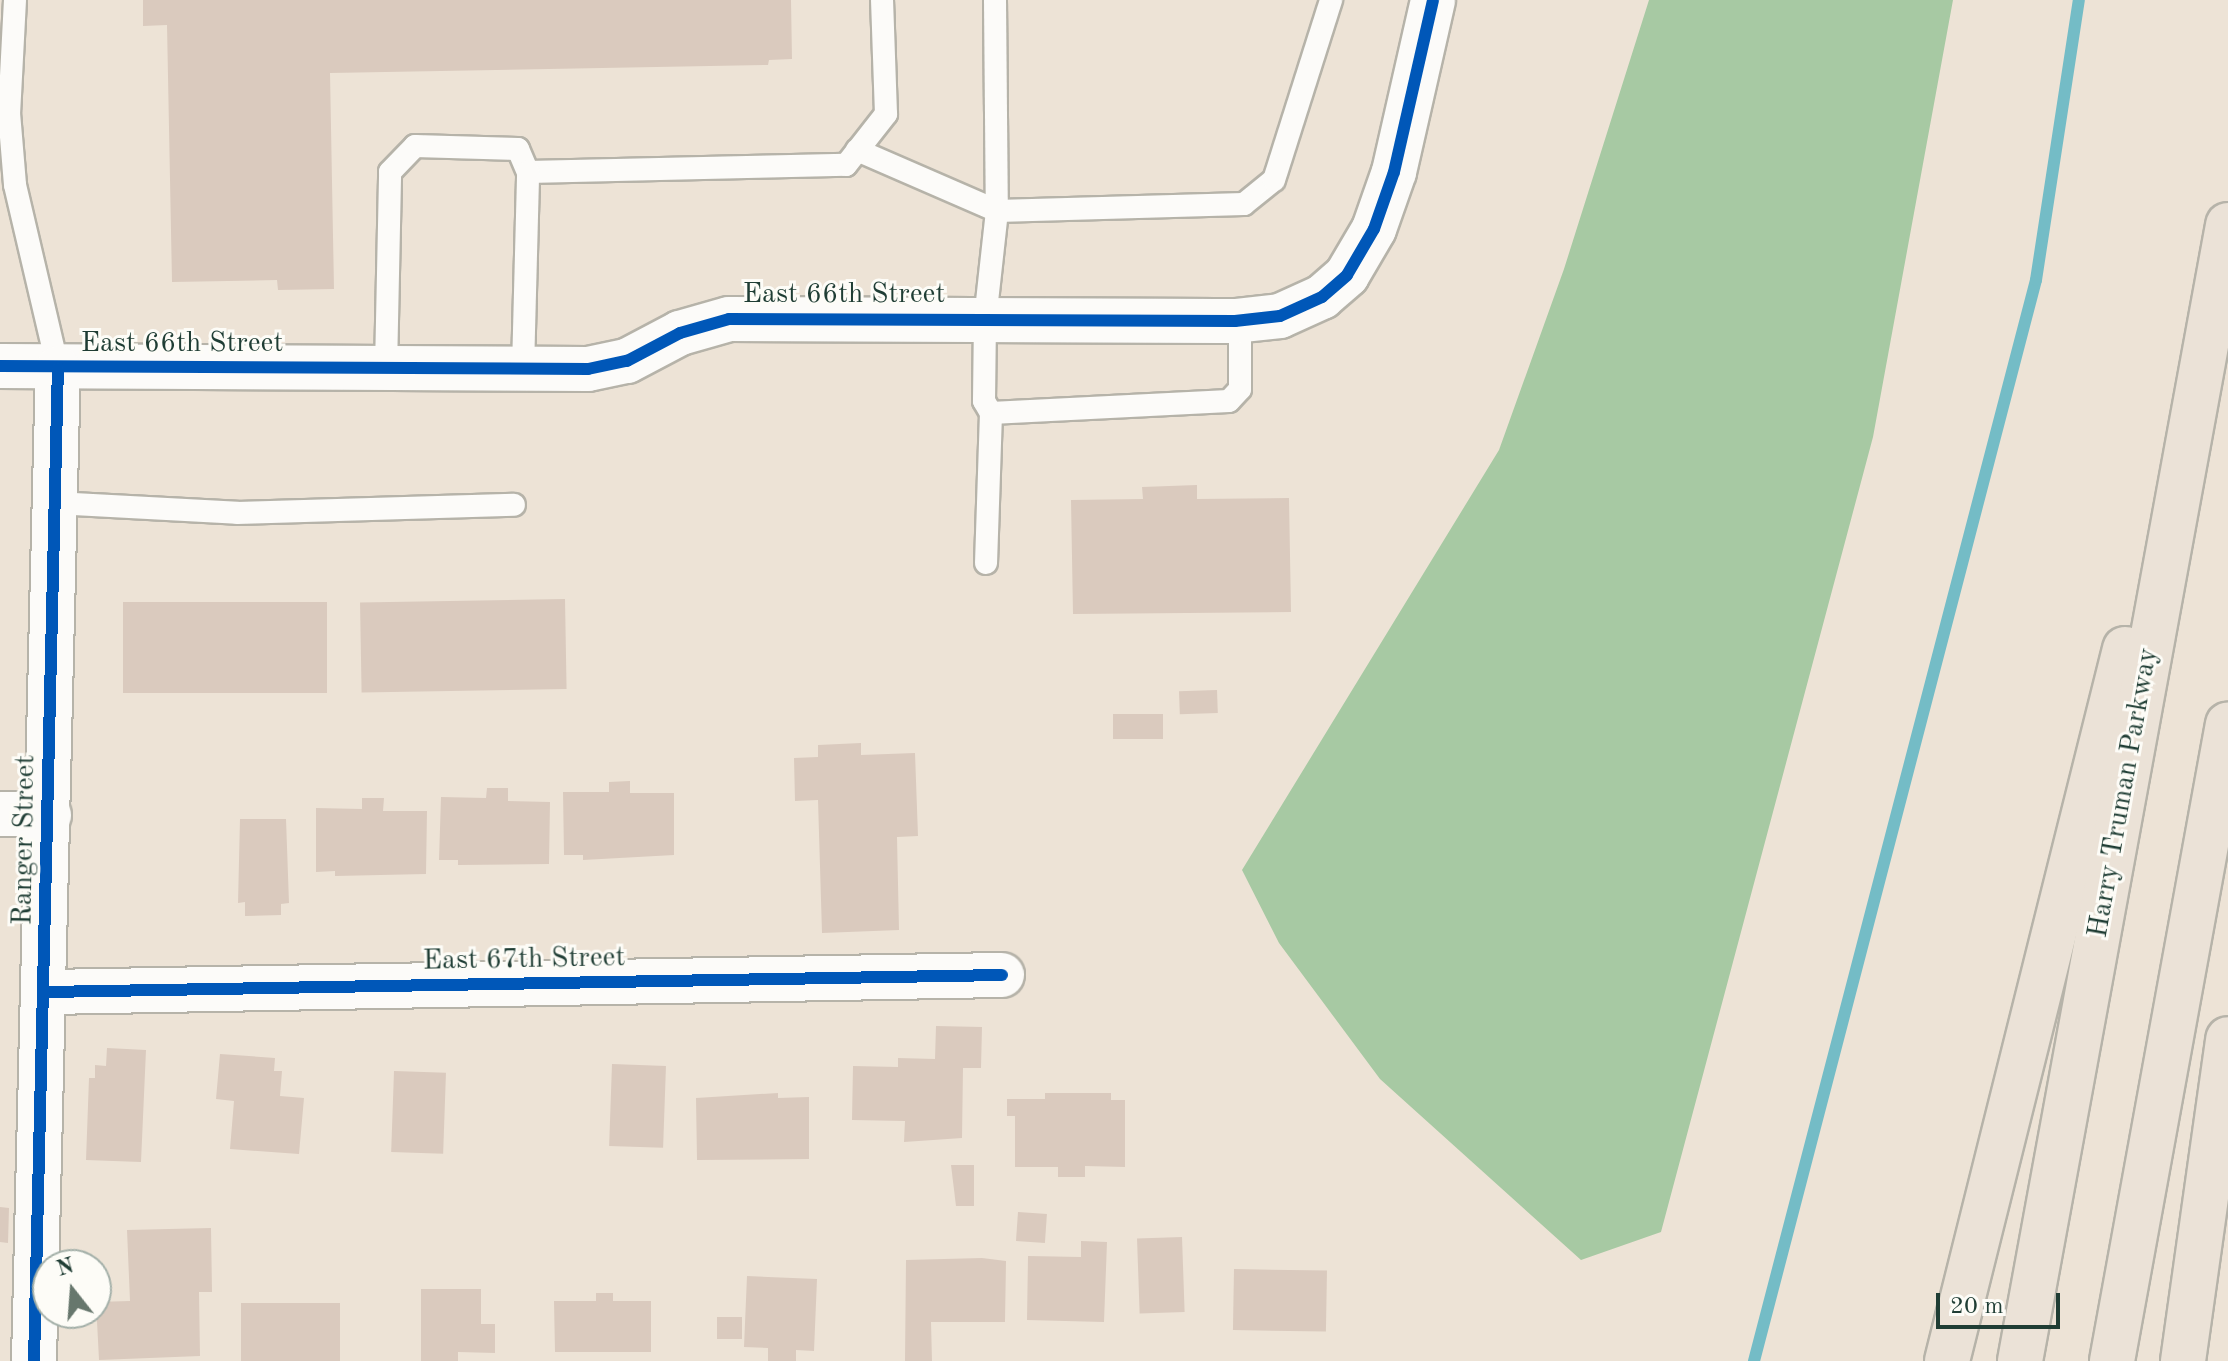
<!DOCTYPE html>
<html>
<head>
<meta charset="utf-8">
<style>
	body { margin:0 }
	#map { position:relative; width:2228px; height:1361px; overflow:hidden; background:#ede3d6; font-family:"Old Standard TT",serif }
	div>[style] { position:absolute }
	[style*='--x'] { left:calc(var(--x)*1px); top:calc(var(--y)*1px); width:calc(var(--w)*1px); rotate:calc(var(--a)*1deg) }
	.forest>* { inset:0; background:#a7c9a3 }
	.stream>* { height:12px; margin:-6px; padding:0 6px; transform-origin:6px; border-radius:6px; background:#74bcc6 }
	.building>* { inset:0; background:#dacabe; transform-origin:0 0 }
	.roads { filter:drop-shadow(2px 0 #b6b3a9) drop-shadow(-2px 0 #b6b3a9) drop-shadow(0 2px #b6b3a9) drop-shadow(0 -2px #b6b3a9) }
	.service>* { height:22px; margin:-11px; padding:0 11px; transform-origin:11px; border-radius:11px; background:#fcfbf9 }
	.minor>* { height:44px; margin:-22px; padding:0 22px; transform-origin:22px; border-radius:22px; background:#fcfbf9 }
	.motorway>* { height:44px; margin:-22px; padding:0 22px; transform-origin:22px; border-radius:22px; background:#ebe2d7 }
	.cycleway>* { height:12px; margin:-6px; padding:0 6px; transform-origin:6px; border-radius:6px; background:#0057b8 }
	span { translate:-50% -50%; white-space:nowrap; text-align:center; line-height:1.15; -webkit-text-stroke:6px #fdfcf7; paint-order:stroke }
	.street-label { font-size:28px; color:#1f3d34 }
	.north { position:absolute; left:32px; top:1249px; width:80px; height:80px; box-sizing:border-box; background:#fdfcf7; border:2px solid #a4b0a9; border-radius:50%; rotate:343deg; font-size:22px; font-weight:700; line-height:32px; text-align:center; color:#1f3d34 }
	.north::after { content:''; display:block; margin:auto; width:28px; height:36px; background:#67776d; clip-path:polygon(50% 0,100% 100%,50% 72%,0 100%) }
	.scale { position:absolute; left:1936px; top:1293px; width:124px; height:36px; box-sizing:border-box; border:4px solid #1f3d34; border-top:0; padding-left:10px; font-size:24px; line-height:28px; white-space:nowrap; color:#1f3d34; -webkit-text-stroke:6px #fdfcf7; paint-order:stroke }
</style>
</head>
<body>
<div id="map">
	<div class="forest">
		<div style="clip-path:polygon(1649px 0,1953px 0,1873px 437px,1661px 1232px,1581px 1260px,1380px 1079px,1279px 943px,1242px 870px,1499px 450px,1564px 269px)"></div>
	</div>
	<div class="stream">
		<div style="--x:1754;--y:1361;--w:1117;--a:-75.38"></div>
		<div style="--x:2036;--y:280;--w:283;--a:-81.3"></div>
	</div>
	<div class="building">
		<div style="clip-path:polygon(143px 0,791px 0,792px 59px,769px 60px,768px 65px,330px 73px,334px 289px,278px 290px,277px 280px,172px 282px,167px 25px,143px 26px)"></div>
		<div style="clip-path:polygon(1197px 485px,1197px 499px,1289px 498px,1291px 612px,1073px 614px,1071px 500px,1143px 499px,1142px 487px)"></div>
		<div style="left:565px;top:599px;width:90px;height:205px;rotate:89deg"></div>
		<div style="left:123px;top:602px;width:204px;height:91px"></div>
		<div style="left:1217px;top:690px;width:23px;height:38px;rotate:88deg"></div>
		<div style="left:1163px;top:714px;width:25px;height:50px;rotate:90deg"></div>
		<div style="clip-path:polygon(861px 743px,861px 755px,915px 753px,918px 836px,897px 837px,899px 930px,822px 933px,818px 800px,795px 801px,794px 758px,818px 757px,818px 745px)"></div>
		<div style="clip-path:polygon(630px 781px,630px 793px,674px 793px,674px 855px,583px 860px,583px 855px,564px 855px,563px 792px,609px 792px,609px 782px)"></div>
		<div style="clip-path:polygon(487px 788px,508px 788px,508px 801px,550px 802px,549px 864px,458px 865px,458px 860px,439px 860px,441px 797px,486px 798px)"></div>
		<div style="clip-path:polygon(362px 798px,384px 798px,383px 811px,427px 811px,426px 874px,335px 876px,335px 871px,316px 872px,316px 808px,362px 809px)"></div>
		<div style="clip-path:polygon(240px 819px,286px 819px,289px 903px,281px 904px,281px 915px,245px 916px,245px 902px,238px 903px)"></div>
		<div style="clip-path:polygon(936px 1026px,982px 1027px,981px 1068px,963px 1068px,962px 1138px,904px 1142px,905px 1121px,852px 1120px,853px 1066px,898px 1067px,898px 1058px,935px 1059px)"></div>
		<div style="clip-path:polygon(107px 1048px,146px 1050px,141px 1162px,86px 1160px,89px 1078px,95px 1078px,95px 1065px,106px 1066px)"></div>
		<div style="clip-path:polygon(220px 1054px,275px 1058px,274px 1071px,282px 1071px,280px 1096px,304px 1098px,299px 1154px,230px 1149px,234px 1101px,216px 1099px)"></div>
		<div style="left:612px;top:1064px;width:54px;height:82px;rotate:2deg"></div>
		<div style="left:394px;top:1071px;width:52px;height:81px;rotate:2deg"></div>
		<div style="clip-path:polygon(778px 1093px,778px 1098px,809px 1097px,809px 1159px,697px 1160px,696px 1098px)"></div>
		<div style="clip-path:polygon(1045px 1093px,1111px 1093px,1111px 1100px,1125px 1100px,1125px 1167px,1085px 1166px,1085px 1177px,1058px 1177px,1058px 1167px,1015px 1167px,1015px 1116px,1007px 1116px,1007px 1099px,1045px 1099px)"></div>
		<div style="clip-path:polygon(951px 1165px,974px 1165px,974px 1206px,956px 1206px)"></div>
		<div style="clip-path:polygon(0 1207px,9px 1208px,8px 1243px,0 1242px)"></div>
		<div style="left:1018px;top:1212px;width:29px;height:29px;rotate:4deg"></div>
		<div style="clip-path:polygon(211px 1228px,212px 1292px,199px 1292px,200px 1356px,99px 1360px,96px 1302px,130px 1301px,127px 1230px)"></div>
		<div style="left:1182px;top:1237px;width:75px;height:45px;rotate:88deg"></div>
		<div style="clip-path:polygon(1081px 1241px,1107px 1242px,1104px 1322px,1027px 1320px,1028px 1256px,1081px 1257px)"></div>
		<div style="clip-path:polygon(982px 1258px,1006px 1261px,1005px 1322px,931px 1322px,932px 1361px,905px 1361px,906px 1260px)"></div>
		<div style="left:1234px;top:1269px;width:93px;height:61px;rotate:1deg"></div>
		<div style="clip-path:polygon(747px 1276px,817px 1279px,814px 1351px,796px 1350px,796px 1361px,768px 1361px,768px 1348px,744px 1347px)"></div>
		<div style="clip-path:polygon(421px 1289px,481px 1289px,481px 1324px,495px 1324px,495px 1353px,458px 1352px,458px 1361px,421px 1361px)"></div>
		<div style="clip-path:polygon(596px 1293px,613px 1293px,613px 1301px,651px 1301px,651px 1352px,555px 1352px,554px 1301px,596px 1301px)"></div>
		<div style="left:241px;top:1303px;width:99px;height:58px"></div>
		<div style="left:717px;top:1317px;width:25px;height:22px"></div>
	</div>
	<div class="roads">
		<div class="service">
			<div style="--x:15;--y:0;--w:113;--a:93"></div>
			<div style="--x:9;--y:113;--w:72;--a:85.2"></div>
			<div style="--x:15;--y:185;--w:188;--a:76.8"></div>
			<div style="--x:995;--y:0;--w:211;--a:89.5"></div>
			<div style="--x:997;--y:211;--w:247;--a:-1.6"></div>
			<div style="--x:1244;--y:204;--w:38;--a:-39"></div>
			<div style="--x:1274;--y:180;--w:189;--a:-72.4"></div>
			<div style="--x:857;--y:150;--w:153;--a:23.5"></div>
			<div style="--x:997;--y:211;--w:109;--a:96.3"></div>
			<div style="--x:985;--y:319;--w:82;--a:90.7"></div>
			<div style="--x:984;--y:401;--w:14;--a:60"></div>
			<div style="--x:991;--y:413;--w:150;--a:91.9"></div>
			<div style="--x:386;--y:369;--w:197;--a:-88.8"></div>
			<div style="--x:390;--y:172;--w:36;--a:-46"></div>
			<div style="--x:415;--y:146;--w:103;--a:1.7"></div>
			<div style="--x:518;--y:149;--w:25;--a:67"></div>
			<div style="--x:528;--y:172;--w:318;--a:-1.3"></div>
			<div style="--x:846;--y:165;--w:65;--a:-51.9"></div>
			<div style="--x:886;--y:114;--w:114;--a:-92"></div>
			<div style="--x:523;--y:369;--w:197;--a:-88.5"></div>
			<div style="--x:991;--y:413;--w:238;--a:-2.9"></div>
			<div style="--x:1229;--y:401;--w:16;--a:-47"></div>
			<div style="--x:1240;--y:389;--w:69;--a:-90"></div>
			<div style="--x:55;--y:503;--w:182;--a:3.1"></div>
			<div style="--x:237;--y:513;--w:277;--a:-1.7"></div>
		</div>
		<div class="minor">
			<div style="--x:0;--y:366;--w:588;--a:0.29"></div>
			<div style="--x:588;--y:369;--w:40;--a:-12"></div>
			<div style="--x:627;--y:361;--w:60;--a:-27.8"></div>
			<div style="--x:680;--y:333;--w:51;--a:-15.9"></div>
			<div style="--x:729;--y:319;--w:506;--a:0.23"></div>
			<div style="--x:1235;--y:321;--w:45;--a:-6.3"></div>
			<div style="--x:1280;--y:316;--w:46;--a:-24.3"></div>
			<div style="--x:1322;--y:297;--w:33;--a:-41"></div>
			<div style="--x:1347;--y:275;--w:53;--a:-59.6"></div>
			<div style="--x:1374;--y:229;--w:60;--a:-70.7"></div>
			<div style="--x:1394;--y:172;--w:176;--a:-77.2"></div>
			<div style="--x:0;--y:814;--w:49;--a:1.2"></div>
			<div style="--x:47;--y:992;--w:955;--a:-1.02"></div>
			<div style="--x:34;--y:1361;--w:993;--a:-88.62"></div>
		</div>
		<div class="motorway">
			<div style="--x:1947;--y:1361;--w:734;--a:-75.96"></div>
			<div style="--x:2020;--y:1361;--w:1155;--a:-79.62"></div>
			<div style="--x:2112;--y:1361;--w:647;--a:-79.68"></div>
			<div style="--x:2183;--y:1361;--w:325;--a:-82"></div>
		</div>
	</div>
	<div class="cycleway">
		<div style="--x:0;--y:366;--w:588;--a:0.29"></div>
		<div style="--x:588;--y:369;--w:40;--a:-12"></div>
		<div style="--x:627;--y:361;--w:60;--a:-27.8"></div>
		<div style="--x:680;--y:333;--w:51;--a:-15.9"></div>
		<div style="--x:729;--y:319;--w:506;--a:0.23"></div>
		<div style="--x:1235;--y:321;--w:45;--a:-6.3"></div>
		<div style="--x:1280;--y:316;--w:46;--a:-24.3"></div>
		<div style="--x:1322;--y:297;--w:33;--a:-41"></div>
		<div style="--x:1347;--y:275;--w:53;--a:-59.6"></div>
		<div style="--x:1374;--y:229;--w:60;--a:-70.7"></div>
		<div style="--x:1394;--y:172;--w:176;--a:-77.2"></div>
		<div style="--x:47;--y:992;--w:955;--a:-1.02"></div>
		<div style="--x:34;--y:1361;--w:993;--a:-88.62"></div>
	</div>
	<div class="street-label">
		<span style="left:844px;top:295px">East 66th Street</span>
		<span style="left:182px;top:344px">East 66th Street</span>
		<span style="left:2124px;top:793px;rotate:-80deg">Harry Truman Parkway</span>
		<span style="left:25px;top:840px;rotate:-89deg">Ranger Street</span>
		<span style="left:524px;top:960px;rotate:-1deg">East 67th Street</span>
	</div>
	<div class="north">N</div>
	<div class="scale">20 m</div>
</div>
</body>
</html>
